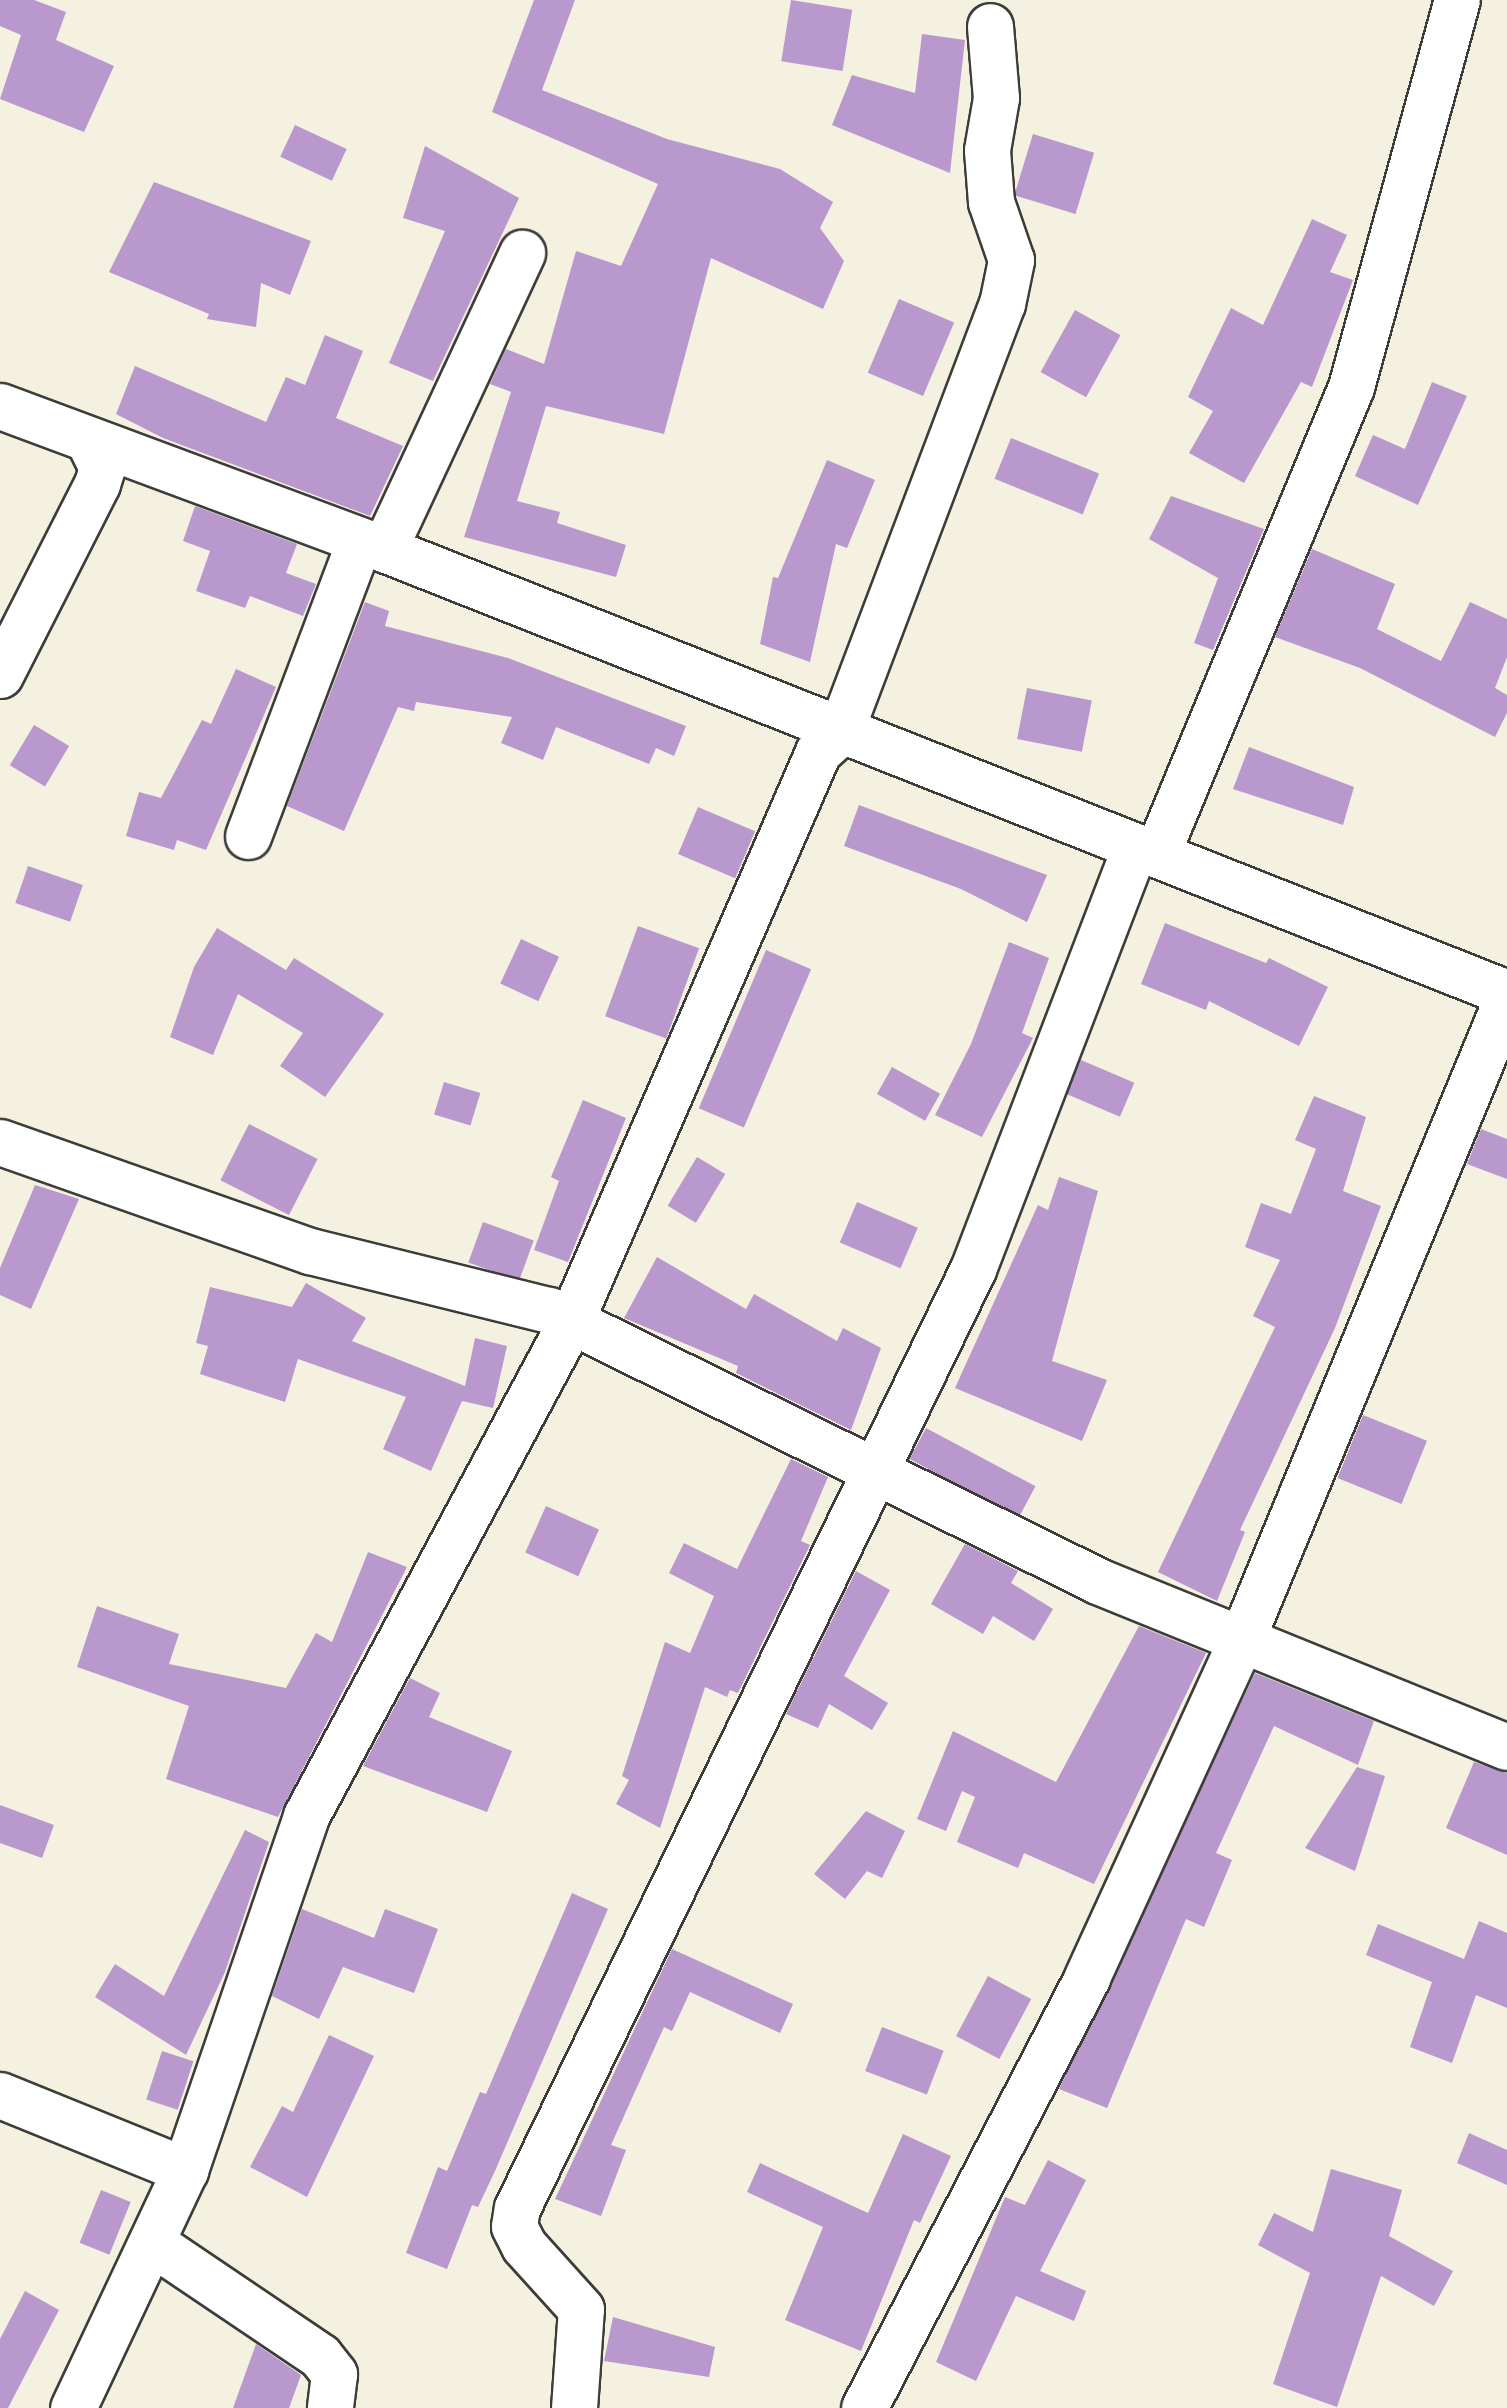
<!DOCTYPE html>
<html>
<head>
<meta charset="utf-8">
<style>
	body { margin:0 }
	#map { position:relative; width:1507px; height:2408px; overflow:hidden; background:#f4f1e0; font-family:"Indie Flower",sans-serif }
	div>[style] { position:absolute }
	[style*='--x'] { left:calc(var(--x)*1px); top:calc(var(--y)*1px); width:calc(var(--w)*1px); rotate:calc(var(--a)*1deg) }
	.building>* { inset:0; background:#b998cd; transform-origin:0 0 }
	.roads { filter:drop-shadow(2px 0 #3c3c39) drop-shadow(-2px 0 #3c3c39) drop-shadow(0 2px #3c3c39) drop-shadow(0 -2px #3c3c39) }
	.minor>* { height:45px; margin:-22.5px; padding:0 22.5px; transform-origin:22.5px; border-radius:22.5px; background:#fff }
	span { translate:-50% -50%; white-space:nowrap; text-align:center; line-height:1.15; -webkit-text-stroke:10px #fff; paint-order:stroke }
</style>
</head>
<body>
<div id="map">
	<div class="building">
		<div style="clip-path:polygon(0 0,34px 0,66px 12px,56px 40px,114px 66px,84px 132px,0 99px,21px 35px,0 26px)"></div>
		<div style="clip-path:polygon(534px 0,575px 0,542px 90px,667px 139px,780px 169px,833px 202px,820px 228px,844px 261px,823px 309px,711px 258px,664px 434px,546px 406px,517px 501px,560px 512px,557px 523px,626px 545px,616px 577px,464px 537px,511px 392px,490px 384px,506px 349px,544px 364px,576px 251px,621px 266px,658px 184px,492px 112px)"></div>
		<div style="left:791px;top:0;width:62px;height:62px;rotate:9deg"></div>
		<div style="clip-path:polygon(922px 34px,965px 40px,950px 173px,832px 125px,852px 75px,915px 93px)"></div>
		<div style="left:295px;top:125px;width:57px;height:35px;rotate:25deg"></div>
		<div style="left:1033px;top:134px;width:64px;height:64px;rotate:17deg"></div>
		<div style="clip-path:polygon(425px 146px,519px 198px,433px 381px,389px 363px,445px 231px,403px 218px)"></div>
		<div style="clip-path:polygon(154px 182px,311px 241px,290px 295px,261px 283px,256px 327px,207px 319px,209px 314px,109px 272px)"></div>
		<div style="clip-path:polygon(1312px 219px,1347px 235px,1330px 272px,1353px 280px,1312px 387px,1301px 382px,1244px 483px,1189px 453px,1213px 411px,1188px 397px,1231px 308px,1263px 325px)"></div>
		<div style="left:899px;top:299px;width:60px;height:80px;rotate:23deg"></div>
		<div style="left:1075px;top:310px;width:52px;height:71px;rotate:29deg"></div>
		<div style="clip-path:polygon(325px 335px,363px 351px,336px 418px,403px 446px,370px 516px,163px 438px,116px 414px,135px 366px,266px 422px,286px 377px,305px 385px)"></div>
		<div style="clip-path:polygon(1432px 382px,1467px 396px,1418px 505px,1355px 476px,1373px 435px,1405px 449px)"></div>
		<div style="left:1011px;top:438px;width:95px;height:44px;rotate:22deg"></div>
		<div style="clip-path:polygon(827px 460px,875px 480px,847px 548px,836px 544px,810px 662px,760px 644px,773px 577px,778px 578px)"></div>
		<div style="clip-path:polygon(1171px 496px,1264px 529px,1213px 650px,1194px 643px,1218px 578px,1149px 539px)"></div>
		<div style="clip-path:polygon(195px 506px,297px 544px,286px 573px,316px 584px,303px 616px,250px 596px,245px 608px,196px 591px,210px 551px,183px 541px)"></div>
		<div style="clip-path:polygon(1312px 549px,1395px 584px,1377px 629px,1441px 661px,1470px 602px,1507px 619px,1507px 657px,1495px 688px,1507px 695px,1507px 713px,1495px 737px,1360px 668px,1275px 637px)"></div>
		<div style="clip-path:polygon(365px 602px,389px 611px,385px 626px,508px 658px,686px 726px,674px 756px,656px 748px,649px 764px,556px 727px,543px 760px,501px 743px,512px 717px,416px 702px,414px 711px,398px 707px,344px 831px,287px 806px)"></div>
		<div style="clip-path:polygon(236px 669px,276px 687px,206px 850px,177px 840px,174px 850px,126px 836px,139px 792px,161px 798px,202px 720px,211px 724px)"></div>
		<div style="left:1027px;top:688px;width:66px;height:52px;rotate:11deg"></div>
		<div style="left:34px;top:725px;width:41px;height:47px;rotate:31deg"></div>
		<div style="clip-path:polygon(1249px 747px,1354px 787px,1343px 825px,1233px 789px)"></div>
		<div style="clip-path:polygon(859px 805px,1047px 875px,1027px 922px,961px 889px,844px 846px)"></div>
		<div style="left:698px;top:807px;width:62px;height:51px;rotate:23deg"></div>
		<div style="left:28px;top:866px;width:58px;height:39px;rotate:19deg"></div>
		<div style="clip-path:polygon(1165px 923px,1266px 963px,1269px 958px,1328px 987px,1299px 1046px,1209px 1001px,1206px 1010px,1141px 984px)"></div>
		<div style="left:638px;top:926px;width:65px;height:96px;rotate:20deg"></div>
		<div style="clip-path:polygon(217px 928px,286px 970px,294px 958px,384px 1014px,325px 1097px,280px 1066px,303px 1033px,238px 994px,213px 1055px,170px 1037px,194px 967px)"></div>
		<div style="left:521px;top:939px;width:42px;height:49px;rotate:25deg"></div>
		<div style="clip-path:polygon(1009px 942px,1049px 958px,1022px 1033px,1033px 1038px,982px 1137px,935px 1115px,971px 1044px)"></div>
		<div style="left:766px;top:950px;width:49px;height:172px;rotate:23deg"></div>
		<div style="left:1081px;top:1060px;width:58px;height:37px;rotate:23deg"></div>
		<div style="left:892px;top:1067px;width:55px;height:31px;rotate:29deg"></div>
		<div style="left:444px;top:1082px;width:38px;height:34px;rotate:17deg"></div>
		<div style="clip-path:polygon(1314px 1096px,1366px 1117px,1343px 1191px,1381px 1206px,1335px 1328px,1240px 1530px,1245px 1532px,1217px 1601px,1158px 1572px,1275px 1327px,1253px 1316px,1280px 1260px,1245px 1247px,1261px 1203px,1291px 1214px,1316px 1149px,1295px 1140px)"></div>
		<div style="clip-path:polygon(583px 1100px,626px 1118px,568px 1262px,534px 1250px,559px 1181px,551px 1177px)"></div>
		<div style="left:249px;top:1124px;width:77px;height:63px;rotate:27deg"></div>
		<div style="clip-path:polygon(1481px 1129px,1507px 1139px,1507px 1179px,1467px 1164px)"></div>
		<div style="left:697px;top:1157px;width:33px;height:57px;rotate:31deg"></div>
		<div style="clip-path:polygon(1059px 1177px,1098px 1191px,1052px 1361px,1107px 1380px,1082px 1441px,955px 1388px,1038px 1205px,1048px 1210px)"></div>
		<div style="clip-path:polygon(35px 1185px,79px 1199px,31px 1309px,0 1295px,0 1268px)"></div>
		<div style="left:857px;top:1202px;width:66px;height:44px;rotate:23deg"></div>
		<div style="left:483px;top:1222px;width:54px;height:43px;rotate:20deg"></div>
		<div style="clip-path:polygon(657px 1257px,746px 1309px,754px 1294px,837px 1341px,843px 1328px,881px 1348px,851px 1430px,736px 1373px,738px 1366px,624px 1318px)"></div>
		<div style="clip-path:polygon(306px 1283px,366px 1318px,352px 1341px,465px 1386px,475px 1338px,507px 1346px,493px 1408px,462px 1401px,431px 1471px,383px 1449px,406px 1397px,298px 1359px,285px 1402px,200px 1374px,208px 1346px,196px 1343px,210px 1287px,292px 1307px)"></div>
		<div style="left:1363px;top:1415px;width:69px;height:68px;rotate:22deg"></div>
		<div style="left:926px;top:1428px;width:124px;height:35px;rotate:28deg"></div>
		<div style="clip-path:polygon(791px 1459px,828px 1477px,801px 1541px,810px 1545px,738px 1693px,730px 1690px,727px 1697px,705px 1687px,660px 1828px,616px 1804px,629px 1780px,622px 1776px,665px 1642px,690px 1653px,714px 1596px,669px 1573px,684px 1543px,737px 1569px)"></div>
		<div style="left:546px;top:1506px;width:58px;height:51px;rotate:24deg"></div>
		<div style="clip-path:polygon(965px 1544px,1018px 1571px,1011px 1583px,1053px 1609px,1034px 1641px,993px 1616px,983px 1634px,931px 1604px)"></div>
		<div style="clip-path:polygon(368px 1552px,407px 1567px,278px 1817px,166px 1779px,189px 1706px,77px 1667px,97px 1606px,179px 1634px,169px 1664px,286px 1688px,316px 1633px,332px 1642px)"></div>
		<div style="clip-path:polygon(856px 1571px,890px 1590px,844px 1676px,888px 1703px,872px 1730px,829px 1704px,818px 1728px,786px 1714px)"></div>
		<div style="clip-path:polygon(1139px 1626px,1206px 1653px,1094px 1884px,1024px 1853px,1018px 1868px,957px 1842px,975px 1797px,962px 1791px,946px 1831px,917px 1819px,953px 1731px,1056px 1782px)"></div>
		<div style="clip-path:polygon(1255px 1673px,1374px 1721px,1358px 1765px,1274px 1726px,1216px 1853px,1232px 1860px,1204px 1927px,1186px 1919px,1107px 2108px,1059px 2089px)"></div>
		<div style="clip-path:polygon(410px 1678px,440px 1693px,429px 1717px,512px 1751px,487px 1812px,363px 1766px)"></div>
		<div style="clip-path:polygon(1474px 1762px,1507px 1773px,1507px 1855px,1446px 1828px)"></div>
		<div style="clip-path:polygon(1357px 1767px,1385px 1776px,1355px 1871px,1305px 1848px)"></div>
		<div style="clip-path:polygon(0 1805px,54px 1825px,42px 1858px,0 1843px)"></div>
		<div style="clip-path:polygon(866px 1811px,905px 1831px,882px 1878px,867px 1871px,845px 1899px,814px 1874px)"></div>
		<div style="clip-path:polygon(245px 1830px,269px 1842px,225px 1972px,186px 2055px,95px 1997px,115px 1964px,164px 1996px)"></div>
		<div style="clip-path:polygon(572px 1893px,608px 1909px,495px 2171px,478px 2207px,472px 2205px,447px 2269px,406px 2253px,438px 2167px,447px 2171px,480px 2092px,486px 2094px)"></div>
		<div style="clip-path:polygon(302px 1909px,374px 1938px,385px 1909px,438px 1929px,414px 1993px,343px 1967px,319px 2019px,272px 1996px)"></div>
		<div style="clip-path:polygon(1479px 1921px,1507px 1933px,1507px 2008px,1476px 1995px,1452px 2063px,1410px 2047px,1432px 1982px,1366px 1955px,1378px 1924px,1464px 1959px)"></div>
		<div style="clip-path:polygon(672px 1949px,793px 2004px,780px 2033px,690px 1992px,672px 2031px,664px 2027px,611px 2145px,626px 2150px,601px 2216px,555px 2199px)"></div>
		<div style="left:988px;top:1976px;width:49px;height:68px;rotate:28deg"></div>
		<div style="left:882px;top:2027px;width:66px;height:47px;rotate:21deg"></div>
		<div style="clip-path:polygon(329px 2035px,374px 2056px,307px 2197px,250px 2167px,282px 2106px,293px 2112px)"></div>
		<div style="left:162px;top:2051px;width:33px;height:51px;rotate:18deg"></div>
		<div style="clip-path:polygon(1469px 2133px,1507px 2150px,1507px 2185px,1457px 2163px)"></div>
		<div style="clip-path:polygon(903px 2134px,951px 2156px,920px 2223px,914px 2220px,861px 2351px,785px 2320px,823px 2227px,747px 2192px,760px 2163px,868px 2213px)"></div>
		<div style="clip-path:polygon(1048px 2160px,1086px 2180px,1040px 2271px,1086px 2291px,1074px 2321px,1016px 2296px,976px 2381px,936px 2362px,1005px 2197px,1025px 2205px)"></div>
		<div style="clip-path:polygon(1331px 2169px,1402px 2190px,1389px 2236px,1453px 2271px,1434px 2306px,1381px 2276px,1337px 2407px,1273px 2384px,1310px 2273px,1258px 2245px,1274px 2213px,1313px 2232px)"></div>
		<div style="left:101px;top:2190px;width:32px;height:57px;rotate:22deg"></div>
		<div style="clip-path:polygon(25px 2291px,59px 2310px,8px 2408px,0 2408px,0 2339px)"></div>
		<div style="clip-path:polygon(613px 2317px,715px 2347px,709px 2377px,604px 2361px)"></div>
		<div style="clip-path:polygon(256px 2344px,301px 2375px,289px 2408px,233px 2408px)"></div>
	</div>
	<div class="roads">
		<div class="minor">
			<div style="--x:0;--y:406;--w:410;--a:20.4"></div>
			<div style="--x:384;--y:549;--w:1208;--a:21.57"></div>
			<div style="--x:384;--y:549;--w:327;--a:-65"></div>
			<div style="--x:0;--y:675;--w:214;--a:-63.1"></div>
			<div style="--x:97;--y:484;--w:17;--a:-73"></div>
			<div style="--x:102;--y:468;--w:30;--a:-116"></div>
			<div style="--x:248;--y:836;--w:313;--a:-69.3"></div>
			<div style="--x:1157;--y:853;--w:505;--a:-67.4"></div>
			<div style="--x:1351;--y:387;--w:401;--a:-74.7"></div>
			<div style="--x:0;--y:1142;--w:329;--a:19.4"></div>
			<div style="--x:310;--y:1251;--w:246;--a:13.9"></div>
			<div style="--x:549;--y:1310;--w:612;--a:26.27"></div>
			<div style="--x:1098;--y:1581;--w:441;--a:22.1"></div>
			<div style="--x:0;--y:2095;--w:200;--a:22.1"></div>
			<div style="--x:154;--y:2244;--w:200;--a:34"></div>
			<div style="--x:320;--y:2356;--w:23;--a:52"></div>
			<div style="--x:334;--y:2374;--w:34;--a:97"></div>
			<div style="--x:73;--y:2408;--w:263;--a:-64.8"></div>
			<div style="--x:185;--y:2170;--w:374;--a:-71.1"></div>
			<div style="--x:306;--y:1816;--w:557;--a:-61.82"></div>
			<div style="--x:569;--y:1325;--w:625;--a:-66.51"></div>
			<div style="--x:818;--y:752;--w:30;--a:-42"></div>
			<div style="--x:840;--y:732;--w:458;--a:-69.3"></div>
			<div style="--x:1002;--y:304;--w:45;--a:-78.4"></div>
			<div style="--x:1011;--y:260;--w:61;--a:-109"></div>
			<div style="--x:991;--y:202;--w:52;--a:-94.4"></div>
			<div style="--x:987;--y:150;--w:53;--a:-80.2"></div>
			<div style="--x:996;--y:98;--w:72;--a:-94.8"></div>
			<div style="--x:574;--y:2408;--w:99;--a:-86"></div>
			<div style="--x:581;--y:2309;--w:85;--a:-132.1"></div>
			<div style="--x:524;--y:2246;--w:22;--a:-117"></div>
			<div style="--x:514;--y:2226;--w:18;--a:-81"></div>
			<div style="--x:517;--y:2208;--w:1044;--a:-64.1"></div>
			<div style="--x:973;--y:1269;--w:453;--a:-69"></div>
			<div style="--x:864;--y:2408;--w:485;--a:-62.6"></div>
			<div style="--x:1087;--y:1977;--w:370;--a:-65.4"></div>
			<div style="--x:1241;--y:1641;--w:696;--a:-67.53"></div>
		</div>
	</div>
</div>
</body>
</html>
